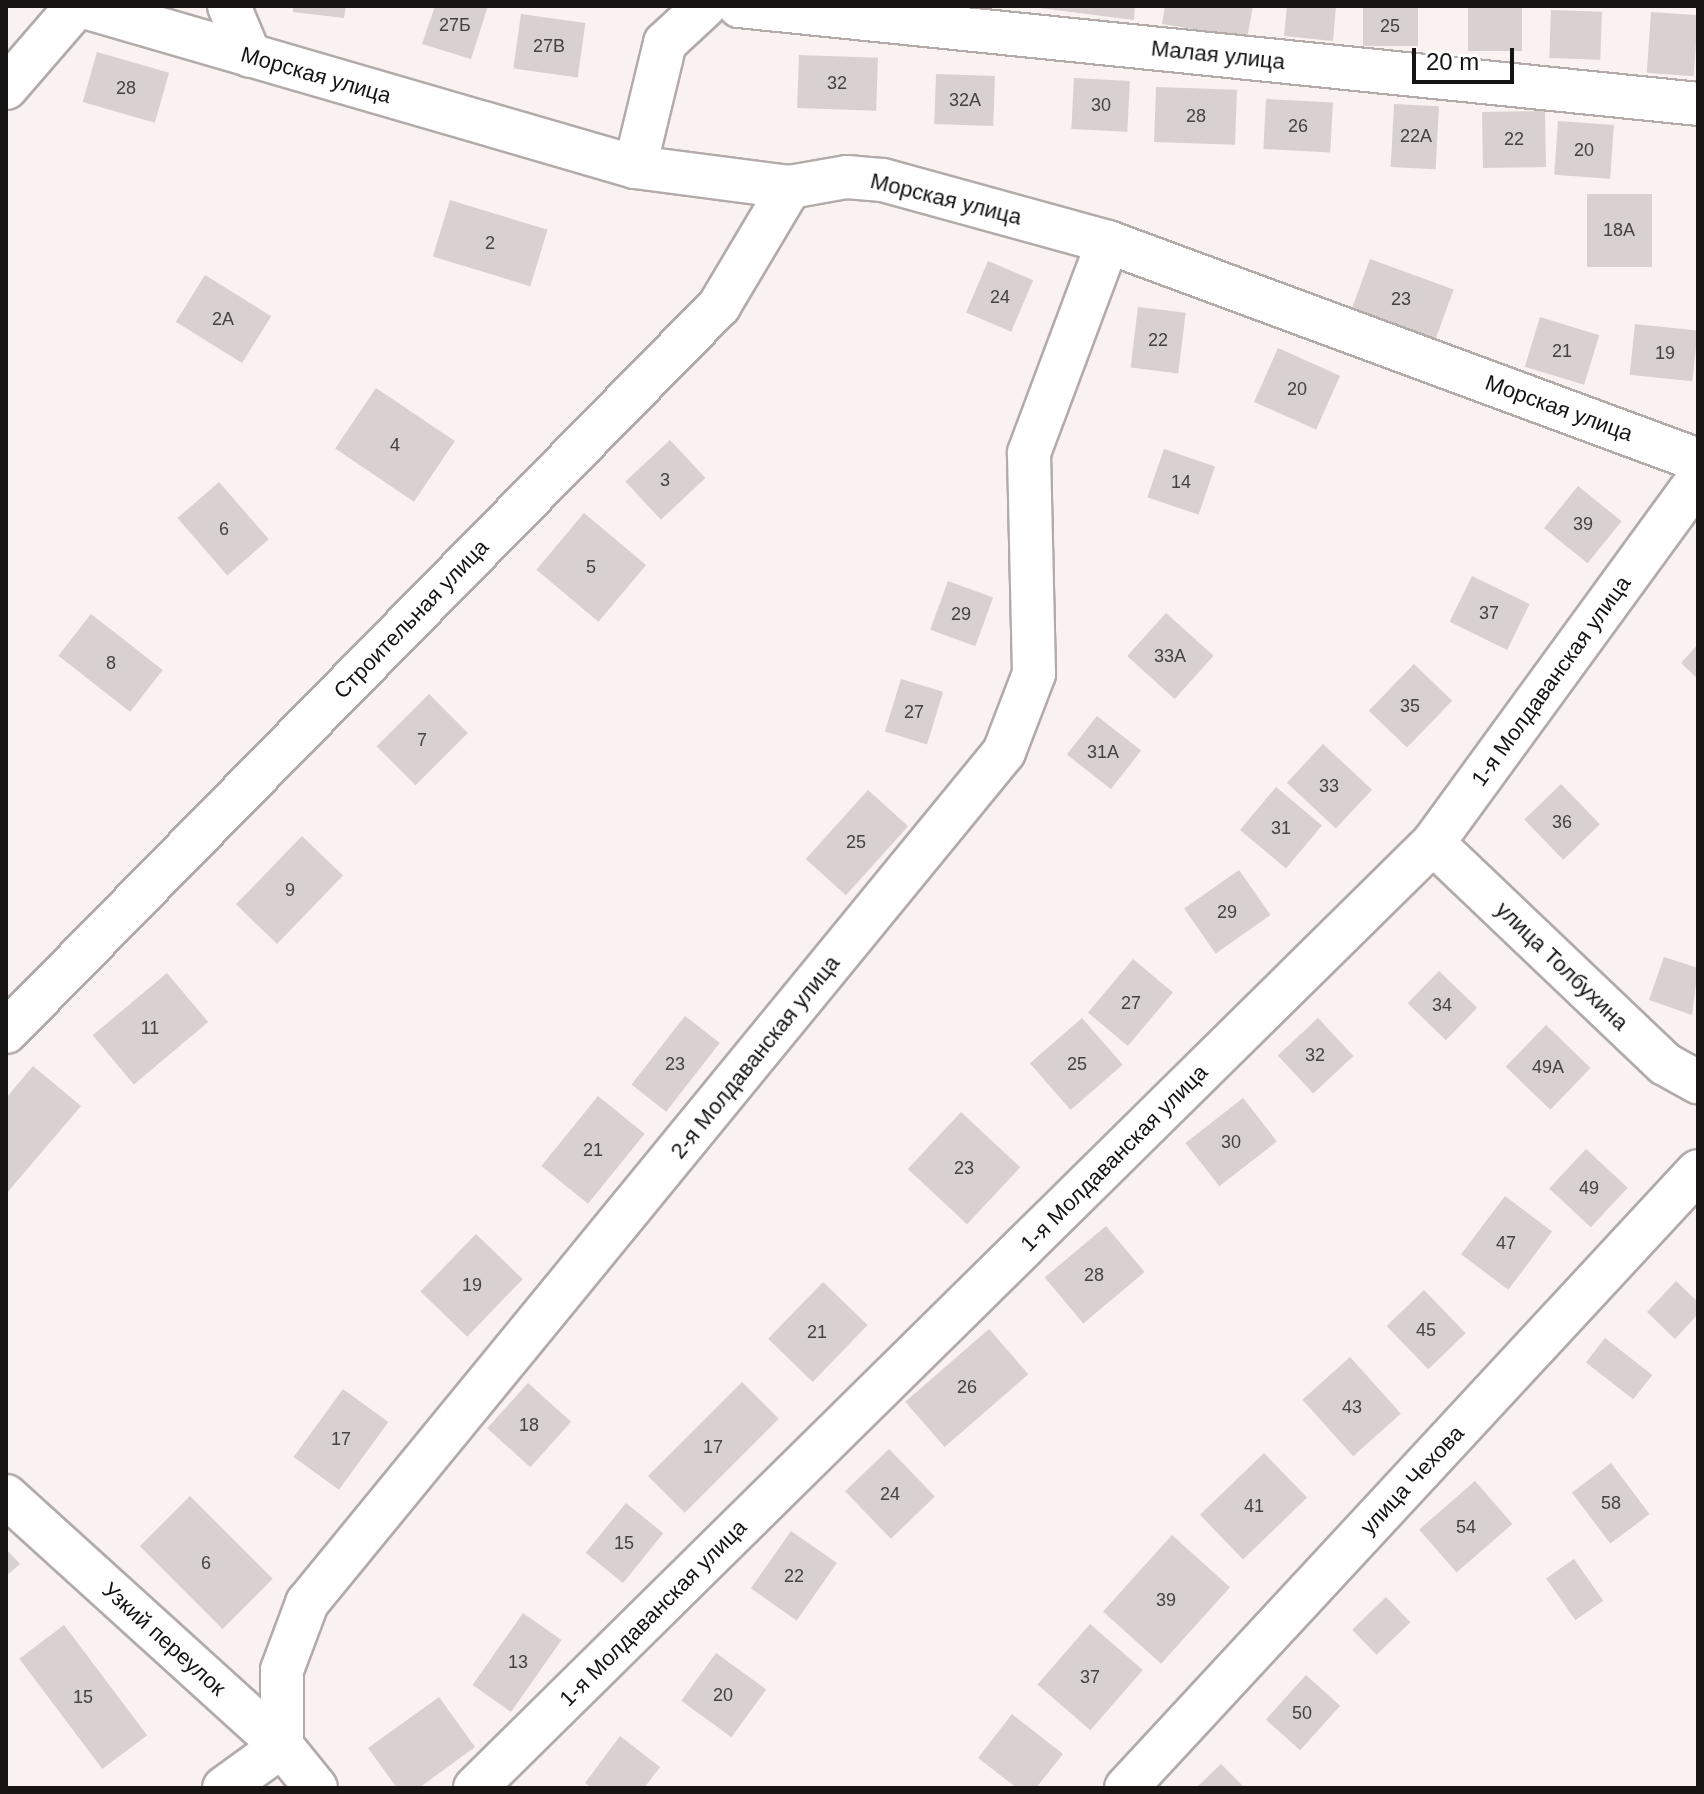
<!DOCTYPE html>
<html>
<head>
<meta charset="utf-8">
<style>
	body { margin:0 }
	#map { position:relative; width:1704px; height:1794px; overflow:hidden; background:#faf1f1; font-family:Arial,sans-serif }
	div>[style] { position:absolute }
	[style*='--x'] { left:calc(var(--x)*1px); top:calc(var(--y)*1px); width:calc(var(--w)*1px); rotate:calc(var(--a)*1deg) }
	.building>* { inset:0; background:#d9d0d0; transform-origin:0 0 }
	.roads { filter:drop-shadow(2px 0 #b3aaaa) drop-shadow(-2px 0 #b3aaaa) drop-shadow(0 2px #b3aaaa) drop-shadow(0 -2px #b3aaaa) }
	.minor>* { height:42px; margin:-21px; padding:0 21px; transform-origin:21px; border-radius:21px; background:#fff }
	span { translate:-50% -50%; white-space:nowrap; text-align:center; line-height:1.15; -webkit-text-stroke:8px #fff; paint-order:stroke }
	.number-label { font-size:18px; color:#474242 }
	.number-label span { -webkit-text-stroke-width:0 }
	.street-label { font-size:22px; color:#161313 }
	.frame { position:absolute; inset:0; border:8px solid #161313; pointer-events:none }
	.scale { position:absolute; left:1412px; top:48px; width:102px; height:36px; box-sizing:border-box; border:4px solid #161313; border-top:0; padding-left:10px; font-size:24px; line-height:28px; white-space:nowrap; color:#161313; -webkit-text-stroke:6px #fff; paint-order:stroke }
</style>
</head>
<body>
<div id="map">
	<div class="building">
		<div style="clip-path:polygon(293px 6px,346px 6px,344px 18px,293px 12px)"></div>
		<div style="clip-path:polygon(435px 6px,488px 6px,471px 59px,422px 44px)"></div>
		<div style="clip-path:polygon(1024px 6px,1135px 6px,1134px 20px)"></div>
		<div style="clip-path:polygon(1165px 6px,1253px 6px,1247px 38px,1162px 24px)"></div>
		<div style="clip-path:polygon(1287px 6px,1336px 6px,1333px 41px,1284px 36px)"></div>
		<div style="left:1363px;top:6px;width:55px;height:40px"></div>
		<div style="left:1468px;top:6px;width:54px;height:45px"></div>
		<div style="left:1551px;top:10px;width:51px;height:48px;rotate:2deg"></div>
		<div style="left:1651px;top:12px;width:47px;height:61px;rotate:4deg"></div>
		<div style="left:521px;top:14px;width:65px;height:55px;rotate:8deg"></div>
		<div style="left:97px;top:52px;width:75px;height:52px;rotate:16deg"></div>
		<div style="left:799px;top:55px;width:79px;height:53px;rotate:2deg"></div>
		<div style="left:936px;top:74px;width:59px;height:50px;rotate:2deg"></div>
		<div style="left:1074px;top:78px;width:56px;height:51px;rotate:3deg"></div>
		<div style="left:1156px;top:87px;width:81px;height:55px;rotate:2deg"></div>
		<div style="left:1266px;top:99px;width:67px;height:50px;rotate:3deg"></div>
		<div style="left:1394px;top:104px;width:45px;height:63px;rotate:3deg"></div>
		<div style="left:1545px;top:111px;width:56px;height:63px;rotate:89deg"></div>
		<div style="left:1558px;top:121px;width:56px;height:54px;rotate:4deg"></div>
		<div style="left:1587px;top:194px;width:65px;height:73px"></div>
		<div style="left:450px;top:200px;width:102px;height:59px;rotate:17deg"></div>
		<div style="left:1370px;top:259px;width:89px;height:53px;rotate:20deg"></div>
		<div style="left:988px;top:261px;width:49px;height:56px;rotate:23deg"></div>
		<div style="left:205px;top:275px;width:78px;height:55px;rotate:32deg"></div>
		<div style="left:1138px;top:307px;width:48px;height:61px;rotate:7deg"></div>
		<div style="left:1540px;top:317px;width:62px;height:52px;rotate:17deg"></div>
		<div style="left:1635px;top:324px;width:63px;height:51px;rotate:6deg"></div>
		<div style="left:1278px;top:348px;width:68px;height:59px;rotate:24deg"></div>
		<div style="left:376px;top:388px;width:95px;height:73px;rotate:34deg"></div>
		<div style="left:670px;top:440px;width:52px;height:61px;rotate:47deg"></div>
		<div style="left:1164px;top:449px;width:54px;height:51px;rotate:19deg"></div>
		<div style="left:219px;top:482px;width:76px;height:55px;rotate:49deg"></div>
		<div style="left:1578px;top:486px;width:56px;height:54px;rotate:39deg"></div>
		<div style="left:584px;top:513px;width:81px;height:74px;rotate:40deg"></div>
		<div style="left:1472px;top:576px;width:64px;height:51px;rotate:26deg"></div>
		<div style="left:948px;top:581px;width:48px;height:52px;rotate:20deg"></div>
		<div style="left:1166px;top:613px;width:64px;height:58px;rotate:42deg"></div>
		<div style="left:91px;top:614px;width:91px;height:53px;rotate:38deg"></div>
		<div style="clip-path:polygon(1698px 644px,1698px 679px,1681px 663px)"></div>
		<div style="left:1414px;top:664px;width:53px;height:65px;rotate:44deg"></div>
		<div style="left:901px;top:679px;width:44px;height:55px;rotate:17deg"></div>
		<div style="left:429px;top:694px;width:55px;height:74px;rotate:45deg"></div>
		<div style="left:1097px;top:716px;width:56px;height:49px;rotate:38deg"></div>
		<div style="left:1323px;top:744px;width:67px;height:53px;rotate:43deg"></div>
		<div style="left:1561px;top:784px;width:56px;height:51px;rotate:46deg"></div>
		<div style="left:1276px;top:787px;width:60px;height:56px;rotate:40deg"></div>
		<div style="left:868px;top:790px;width:54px;height:93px;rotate:42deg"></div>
		<div style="left:302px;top:836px;width:57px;height:95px;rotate:44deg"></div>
		<div style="left:1239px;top:870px;width:55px;height:67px;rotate:55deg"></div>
		<div style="clip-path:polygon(1664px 957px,1698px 968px,1692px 1015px,1649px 1000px)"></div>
		<div style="left:1133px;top:959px;width:52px;height:70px;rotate:40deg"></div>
		<div style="left:1439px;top:971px;width:53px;height:45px;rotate:44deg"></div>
		<div style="left:167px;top:973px;width:64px;height:97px;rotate:50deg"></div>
		<div style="left:685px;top:1016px;width:44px;height:87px;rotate:38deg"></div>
		<div style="left:1082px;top:1018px;width:62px;height:69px;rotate:49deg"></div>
		<div style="left:1318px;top:1018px;width:52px;height:55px;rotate:47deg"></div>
		<div style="left:1546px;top:1025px;width:62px;height:58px;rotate:44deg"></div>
		<div style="clip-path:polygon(33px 1066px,81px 1106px,6px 1194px,6px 1098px)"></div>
		<div style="left:598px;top:1096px;width:60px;height:90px;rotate:39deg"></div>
		<div style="left:1243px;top:1098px;width:55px;height:73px;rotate:52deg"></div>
		<div style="left:961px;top:1112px;width:81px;height:78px;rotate:43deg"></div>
		<div style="left:1586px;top:1149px;width:57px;height:54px;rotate:43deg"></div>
		<div style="left:1505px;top:1196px;width:59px;height:73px;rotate:37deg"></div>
		<div style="left:1106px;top:1226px;width:60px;height:80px;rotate:50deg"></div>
		<div style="left:476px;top:1234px;width:65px;height:80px;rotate:44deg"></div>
		<div style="clip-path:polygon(1676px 1281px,1698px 1302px,1698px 1314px,1675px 1339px,1647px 1312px)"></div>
		<div style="left:823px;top:1282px;width:62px;height:79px;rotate:44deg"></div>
		<div style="left:1424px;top:1290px;width:60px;height:52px;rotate:46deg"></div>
		<div style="left:989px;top:1329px;width:60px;height:111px;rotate:49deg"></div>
		<div style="left:1605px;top:1338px;width:60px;height:31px;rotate:38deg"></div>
		<div style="left:1350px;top:1357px;width:76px;height:64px;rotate:48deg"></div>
		<div style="left:742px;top:1382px;width:52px;height:133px;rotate:45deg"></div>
		<div style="left:528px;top:1383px;width:58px;height:61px;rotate:42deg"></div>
		<div style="left:343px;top:1389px;width:56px;height:84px;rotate:36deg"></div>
		<div style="left:889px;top:1449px;width:66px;height:61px;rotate:46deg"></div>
		<div style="left:1264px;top:1453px;width:62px;height:89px;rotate:46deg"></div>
		<div style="left:1611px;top:1463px;width:64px;height:49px;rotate:53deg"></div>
		<div style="left:1475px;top:1481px;width:57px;height:74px;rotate:49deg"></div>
		<div style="left:190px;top:1496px;width:117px;height:71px;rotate:45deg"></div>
		<div style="left:626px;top:1503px;width:48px;height:64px;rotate:39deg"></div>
		<div style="left:791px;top:1531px;width:56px;height:70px;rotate:35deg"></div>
		<div style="left:1172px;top:1535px;width:78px;height:103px;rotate:42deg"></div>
		<div style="clip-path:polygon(6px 1549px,20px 1564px,6px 1576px)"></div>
		<div style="left:1574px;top:1559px;width:51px;height:34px;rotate:55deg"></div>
		<div style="left:1386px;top:1597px;width:35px;height:47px;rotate:46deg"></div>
		<div style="left:523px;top:1613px;width:47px;height:88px;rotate:35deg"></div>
		<div style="left:1090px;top:1624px;width:70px;height:80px;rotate:41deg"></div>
		<div style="left:64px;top:1625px;width:138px;height:56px;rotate:53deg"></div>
		<div style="left:716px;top:1653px;width:62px;height:59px;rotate:36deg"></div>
		<div style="left:1306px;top:1675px;width:46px;height:60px;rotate:42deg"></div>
		<div style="clip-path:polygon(439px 1697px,475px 1747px,419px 1788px,397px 1788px,368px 1748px)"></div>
		<div style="clip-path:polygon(1012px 1714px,1063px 1754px,1036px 1788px,1017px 1788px,978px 1758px)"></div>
		<div style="clip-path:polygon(620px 1736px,660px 1767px,644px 1788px,592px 1788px,585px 1783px)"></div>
		<div style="clip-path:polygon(1221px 1764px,1245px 1788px,1196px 1788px)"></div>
	</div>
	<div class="roads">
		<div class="minor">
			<div style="--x:81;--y:6;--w:577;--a:16.2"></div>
			<div style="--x:635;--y:167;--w:156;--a:7.4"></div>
			<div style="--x:790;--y:187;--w:58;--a:-10"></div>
			<div style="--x:847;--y:177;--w:36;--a:5"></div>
			<div style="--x:883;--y:180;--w:233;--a:15.4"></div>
			<div style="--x:1108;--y:242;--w:629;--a:20.28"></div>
			<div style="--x:229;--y:6;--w:54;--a:67.2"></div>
			<div style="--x:739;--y:6;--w:964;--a:5.83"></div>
			<div style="--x:6;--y:88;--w:108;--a:-49.1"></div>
			<div style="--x:635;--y:167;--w:128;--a:-76.4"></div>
			<div style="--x:665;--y:43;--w:54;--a:-42.8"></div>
			<div style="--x:1433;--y:843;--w:320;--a:43.6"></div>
			<div style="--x:1665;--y:1064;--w:38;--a:29"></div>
			<div style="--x:6;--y:1032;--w:1018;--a:-45.52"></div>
			<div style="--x:719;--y:306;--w:139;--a:-59.2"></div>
			<div style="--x:6;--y:1496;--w:372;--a:42.2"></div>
			<div style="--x:282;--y:1746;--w:54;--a:51"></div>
			<div style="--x:224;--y:1788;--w:72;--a:-35.9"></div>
			<div style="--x:282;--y:1746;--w:76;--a:-90"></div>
			<div style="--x:282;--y:1670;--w:72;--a:-69.5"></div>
			<div style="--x:307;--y:1603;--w:1100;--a:-50.68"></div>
			<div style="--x:1004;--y:752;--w:84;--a:-69"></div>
			<div style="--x:1034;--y:674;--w:221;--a:-91.3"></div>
			<div style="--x:1029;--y:453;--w:225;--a:-69.5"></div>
			<div style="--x:475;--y:1788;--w:1346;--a:-44.61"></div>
			<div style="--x:1433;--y:843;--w:449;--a:-53.9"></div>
			<div style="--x:1126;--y:1788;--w:841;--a:-47.17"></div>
		</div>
	</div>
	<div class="number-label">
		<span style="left:455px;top:25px">27Б</span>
		<span style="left:1390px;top:26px">25</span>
		<span style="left:549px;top:46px">27В</span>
		<span style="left:837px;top:83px">32</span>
		<span style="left:126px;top:88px">28</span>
		<span style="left:965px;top:100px">32А</span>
		<span style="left:1101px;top:105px">30</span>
		<span style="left:1196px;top:116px">28</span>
		<span style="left:1298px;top:126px">26</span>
		<span style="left:1416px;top:136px">22А</span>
		<span style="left:1514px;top:139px">22</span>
		<span style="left:1584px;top:150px">20</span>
		<span style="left:1619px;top:230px">18А</span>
		<span style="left:490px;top:243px">2</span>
		<span style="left:1000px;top:297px">24</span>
		<span style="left:1401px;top:299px">23</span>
		<span style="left:223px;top:319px">2А</span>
		<span style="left:1158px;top:340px">22</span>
		<span style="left:1562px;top:351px">21</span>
		<span style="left:1665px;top:353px">19</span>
		<span style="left:1297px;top:389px">20</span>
		<span style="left:395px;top:445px">4</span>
		<span style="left:665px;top:480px">3</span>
		<span style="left:1181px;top:482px">14</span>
		<span style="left:1583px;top:524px">39</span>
		<span style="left:224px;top:529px">6</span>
		<span style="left:591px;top:567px">5</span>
		<span style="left:1489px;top:613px">37</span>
		<span style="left:961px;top:614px">29</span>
		<span style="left:1170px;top:656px">33А</span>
		<span style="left:111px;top:663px">8</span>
		<span style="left:1410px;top:706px">35</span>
		<span style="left:914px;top:712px">27</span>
		<span style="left:422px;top:740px">7</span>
		<span style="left:1103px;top:752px">31А</span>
		<span style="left:1329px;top:786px">33</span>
		<span style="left:1562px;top:822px">36</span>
		<span style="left:1281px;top:828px">31</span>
		<span style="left:856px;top:842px">25</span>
		<span style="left:290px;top:890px">9</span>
		<span style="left:1227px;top:912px">29</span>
		<span style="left:1131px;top:1003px">27</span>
		<span style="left:1442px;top:1005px">34</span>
		<span style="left:150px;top:1028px">11</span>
		<span style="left:1315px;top:1055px">32</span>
		<span style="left:675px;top:1064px">23</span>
		<span style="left:1077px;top:1064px">25</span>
		<span style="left:1548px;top:1067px">49А</span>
		<span style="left:1231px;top:1142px">30</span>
		<span style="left:593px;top:1150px">21</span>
		<span style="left:964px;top:1168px">23</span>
		<span style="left:1589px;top:1188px">49</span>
		<span style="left:1506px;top:1243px">47</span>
		<span style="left:1094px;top:1275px">28</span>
		<span style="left:472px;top:1285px">19</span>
		<span style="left:1426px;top:1330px">45</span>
		<span style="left:817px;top:1332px">21</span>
		<span style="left:967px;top:1387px">26</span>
		<span style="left:1352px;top:1407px">43</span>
		<span style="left:529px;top:1425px">18</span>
		<span style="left:341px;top:1439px">17</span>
		<span style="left:713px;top:1447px">17</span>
		<span style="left:890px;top:1494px">24</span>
		<span style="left:1611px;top:1503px">58</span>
		<span style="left:1254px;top:1506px">41</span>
		<span style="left:1466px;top:1527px">54</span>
		<span style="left:624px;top:1543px">15</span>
		<span style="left:206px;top:1563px">6</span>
		<span style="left:794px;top:1576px">22</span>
		<span style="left:1166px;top:1600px">39</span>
		<span style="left:518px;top:1662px">13</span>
		<span style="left:1090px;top:1677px">37</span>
		<span style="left:723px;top:1695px">20</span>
		<span style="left:83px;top:1697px">15</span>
		<span style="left:1302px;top:1713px">50</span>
	</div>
	<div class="street-label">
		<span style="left:1218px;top:55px;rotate:6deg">Малая улица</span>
		<span style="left:316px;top:75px;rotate:16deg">Морская улица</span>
		<span style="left:946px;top:199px;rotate:14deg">Морская улица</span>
		<span style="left:1559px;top:408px;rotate:20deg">Морская улица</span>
		<span style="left:411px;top:619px;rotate:-46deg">Строительная улица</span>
		<span style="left:1551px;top:681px;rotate:-54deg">1-я Молдаванская улица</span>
		<span style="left:1562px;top:966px;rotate:44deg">улица Толбухина</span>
		<span style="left:755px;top:1057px;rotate:-51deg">2-я Молдаванская улица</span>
		<span style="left:1114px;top:1158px;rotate:-45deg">1-я Молдаванская улица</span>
		<span style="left:1412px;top:1480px;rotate:-47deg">улица Чехова</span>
		<span style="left:653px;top:1613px;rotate:-45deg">1-я Молдаванская улица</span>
		<span style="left:164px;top:1639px;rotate:42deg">Узкий переулок</span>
	</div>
	<div class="frame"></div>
	<div class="scale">20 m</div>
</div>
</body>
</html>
